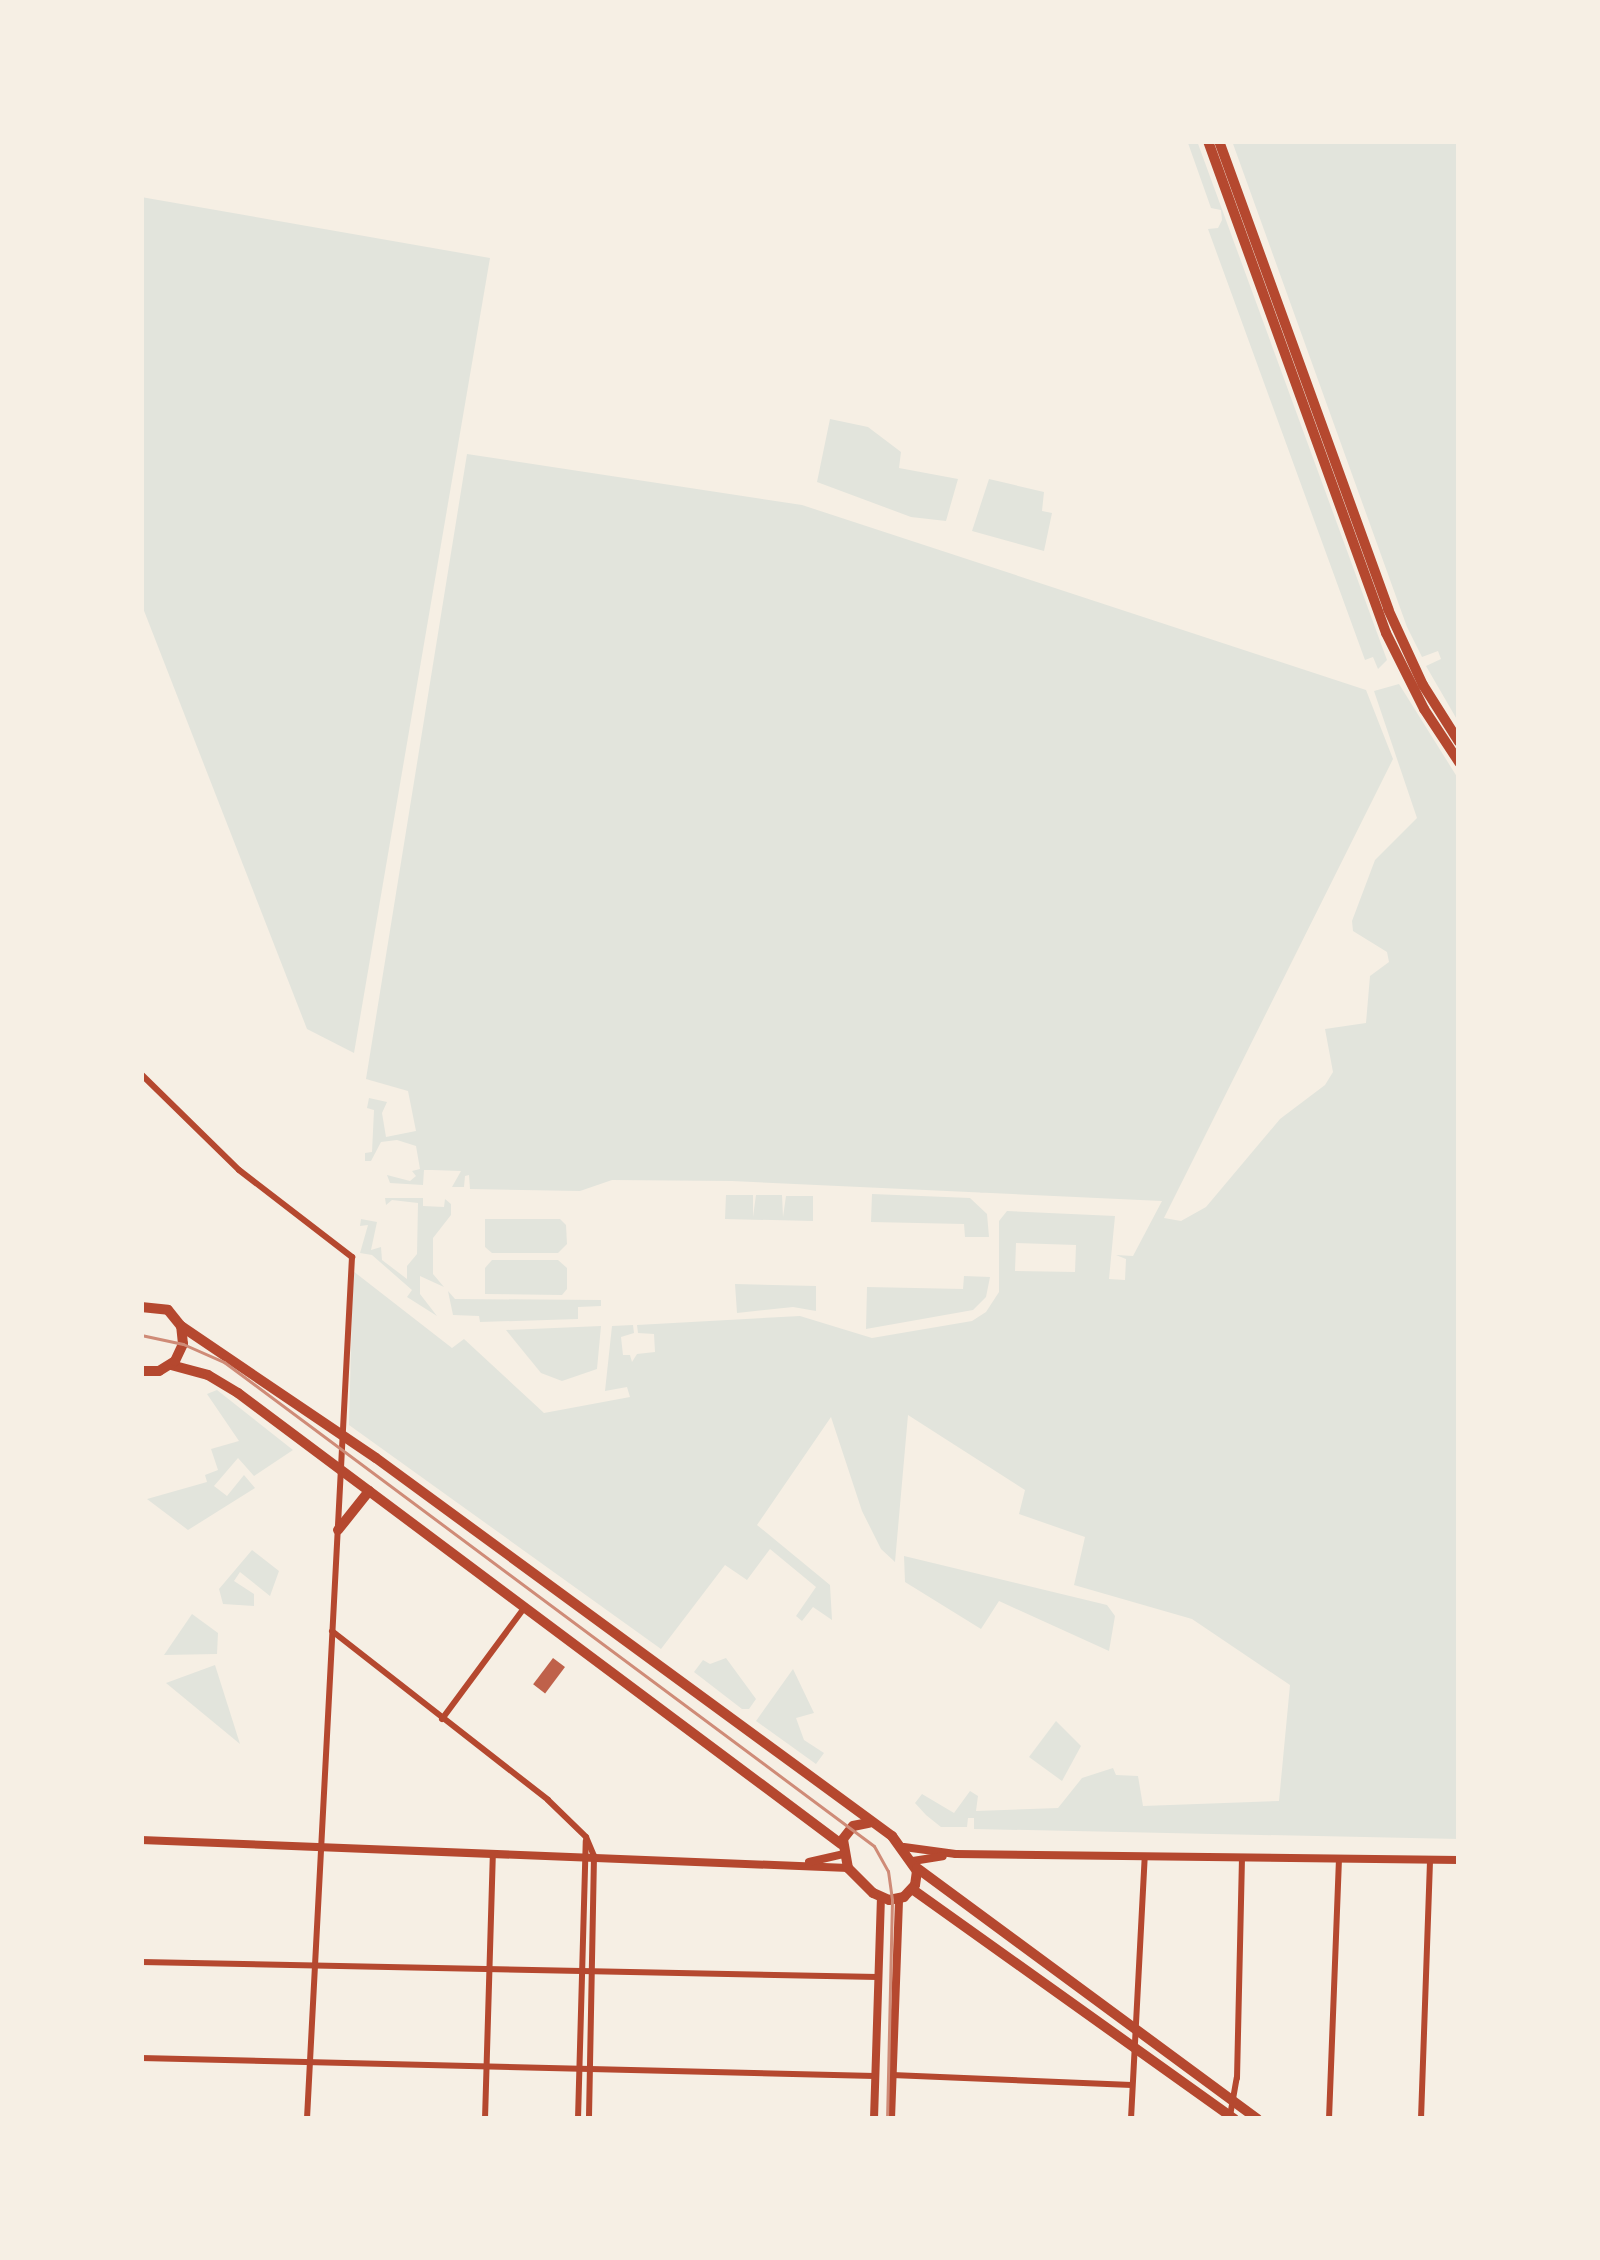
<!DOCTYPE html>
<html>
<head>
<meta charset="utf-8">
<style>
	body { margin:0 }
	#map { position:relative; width:1600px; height:2260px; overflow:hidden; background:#f6efe4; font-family:"Fira Sans",sans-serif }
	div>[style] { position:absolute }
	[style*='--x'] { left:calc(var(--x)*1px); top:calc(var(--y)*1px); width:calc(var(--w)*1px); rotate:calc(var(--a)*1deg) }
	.green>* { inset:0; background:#e2e4dc }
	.building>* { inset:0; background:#bf614a; transform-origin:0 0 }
	.minor>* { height:6px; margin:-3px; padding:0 3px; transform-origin:3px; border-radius:3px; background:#b5482f }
	.tertiary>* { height:8px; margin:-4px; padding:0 4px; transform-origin:4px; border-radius:4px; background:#b5482f }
	.primary>* { height:10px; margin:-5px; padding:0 5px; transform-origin:5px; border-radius:5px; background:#b5482f }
	.tram>* { height:3px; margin:-1.5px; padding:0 1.5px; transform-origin:1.5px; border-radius:1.5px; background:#cf8b77 }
	span { translate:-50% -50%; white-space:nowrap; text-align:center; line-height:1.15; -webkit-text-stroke:9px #f6efe4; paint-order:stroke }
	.frame { position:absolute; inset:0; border:144px solid #f6efe4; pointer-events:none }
</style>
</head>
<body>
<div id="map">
	<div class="green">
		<div style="clip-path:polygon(1197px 141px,1387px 660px,1378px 669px,1373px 657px,1365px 660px,1208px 229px,1218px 228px,1222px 220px,1221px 210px,1211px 208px,1188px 143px)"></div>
		<div style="clip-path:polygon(1232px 141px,1459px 141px,1459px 723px,1426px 666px,1441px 659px,1438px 651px,1422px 657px,1407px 627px)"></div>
		<div style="clip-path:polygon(141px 197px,490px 258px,354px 1053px,307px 1029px,141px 603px)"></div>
		<div style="clip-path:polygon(830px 419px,868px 427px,901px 452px,899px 468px,958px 479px,946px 521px,911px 517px,817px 482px)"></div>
		<div style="clip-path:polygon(evenodd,467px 454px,802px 505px,1366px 690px,1393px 759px,1164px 1218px,1181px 1221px,1206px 1207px,1280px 1119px,1325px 1085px,1333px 1072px,1325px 1029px,1366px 1023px,1370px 976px,1389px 962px,1387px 952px,1353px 931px,1352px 921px,1375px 860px,1417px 818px,1374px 691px,1399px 684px,1459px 780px,1459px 1839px,974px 1829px,974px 1818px,968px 1818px,967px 1827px,941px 1827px,926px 1815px,915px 1803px,922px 1794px,954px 1813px,970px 1791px,978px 1796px,976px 1811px,1058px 1808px,1082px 1778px,1113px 1768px,1116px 1775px,1138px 1776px,1143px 1806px,1279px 1801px,1290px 1685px,1192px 1619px,1074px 1585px,1085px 1537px,1019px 1514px,1025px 1490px,908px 1415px,895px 1562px,881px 1549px,862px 1511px,831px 1417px,757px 1525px,830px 1585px,832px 1620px,813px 1607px,802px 1621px,796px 1616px,816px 1587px,770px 1549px,747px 1580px,725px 1565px,661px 1649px,349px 1425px,353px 1271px,452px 1348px,464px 1339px,544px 1413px,630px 1397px,627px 1387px,605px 1391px,612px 1326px,633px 1325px,634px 1333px,621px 1337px,623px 1355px,630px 1355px,632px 1362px,637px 1354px,655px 1352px,654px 1334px,638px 1333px,637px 1325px,800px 1316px,872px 1338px,972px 1321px,986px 1312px,999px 1292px,999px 1221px,1007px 1211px,1115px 1216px,1109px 1279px,1125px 1280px,1126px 1259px,1116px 1255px,1133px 1256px,1162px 1201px,732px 1181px,612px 1180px,580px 1191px,470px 1189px,469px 1175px,465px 1176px,464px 1187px,452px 1187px,461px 1171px,432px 1170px,424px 1170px,423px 1185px,390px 1183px,387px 1175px,410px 1181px,416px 1176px,412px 1171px,420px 1169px,416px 1146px,397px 1140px,381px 1142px,371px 1161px,365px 1161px,365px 1153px,372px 1152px,374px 1110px,367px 1108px,369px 1098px,387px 1102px,382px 1113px,386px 1137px,416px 1131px,408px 1091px,366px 1079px,467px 454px,1016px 1243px,1076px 1245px,1075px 1272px,1015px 1271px,1016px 1243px)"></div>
		<div style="clip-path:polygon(989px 479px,1044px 492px,1042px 511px,1052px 513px,1044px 551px,972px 531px)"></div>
		<div style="clip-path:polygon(872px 1194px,970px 1198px,987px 1214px,989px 1237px,965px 1237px,964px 1224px,871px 1222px)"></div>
		<div style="clip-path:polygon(726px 1195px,753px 1195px,753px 1217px,756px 1195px,782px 1195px,783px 1217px,786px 1196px,813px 1196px,813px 1221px,725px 1219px)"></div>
		<div style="clip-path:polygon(385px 1198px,423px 1198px,423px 1206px,444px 1207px,445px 1199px,451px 1204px,451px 1215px,433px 1238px,433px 1274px,444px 1287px,420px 1276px,420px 1294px,437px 1316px,407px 1297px,412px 1290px,372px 1255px,360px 1253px,368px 1225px,360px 1226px,361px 1219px,377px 1222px,371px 1250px,381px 1247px,382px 1260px,407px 1279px,407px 1266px,417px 1254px,418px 1203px,392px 1200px,386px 1205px)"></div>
		<div style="clip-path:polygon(485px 1219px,560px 1219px,566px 1225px,567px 1244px,558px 1253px,492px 1253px,485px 1247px)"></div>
		<div style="clip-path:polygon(492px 1260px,558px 1260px,567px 1268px,567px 1289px,562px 1295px,485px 1294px,485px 1268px)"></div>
		<div style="clip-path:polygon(964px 1276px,990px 1277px,986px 1297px,973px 1310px,866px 1329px,867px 1287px,963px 1289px)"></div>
		<div style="clip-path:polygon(735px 1284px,816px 1286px,816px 1311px,793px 1307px,737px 1313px)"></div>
		<div style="clip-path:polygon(448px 1291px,455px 1299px,601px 1300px,601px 1306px,578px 1307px,578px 1319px,480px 1322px,479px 1316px,453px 1315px)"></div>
		<div style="clip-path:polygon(601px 1326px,597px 1369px,562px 1381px,541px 1373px,506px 1330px)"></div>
		<div style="clip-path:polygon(217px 1390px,293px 1450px,254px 1476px,238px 1458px,214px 1486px,227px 1496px,244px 1475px,255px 1488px,188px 1530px,147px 1499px,207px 1482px,205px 1475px,218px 1470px,211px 1449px,239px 1441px,207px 1394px)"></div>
		<div style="clip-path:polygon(252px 1550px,279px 1571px,270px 1596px,240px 1572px,234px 1581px,254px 1594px,254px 1606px,223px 1604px,219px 1589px)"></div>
		<div style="clip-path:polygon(904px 1556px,1107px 1605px,1115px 1616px,1109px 1651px,999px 1601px,981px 1629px,905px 1582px)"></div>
		<div style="clip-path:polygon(192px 1614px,218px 1633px,217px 1654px,164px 1655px)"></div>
		<div style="clip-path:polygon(726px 1658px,756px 1699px,749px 1709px,742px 1709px,694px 1672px,703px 1660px,710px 1664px)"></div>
		<div style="clip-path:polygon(215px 1665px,240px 1744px,166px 1683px)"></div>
		<div style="clip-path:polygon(793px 1669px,814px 1713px,796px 1718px,804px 1740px,824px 1753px,816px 1764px,756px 1721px)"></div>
		<div style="clip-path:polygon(1056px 1721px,1081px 1746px,1062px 1781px,1029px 1757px)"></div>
	</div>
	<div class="building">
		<div style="left:553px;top:1658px;width:15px;height:33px;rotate:37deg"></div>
	</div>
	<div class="minor">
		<div style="--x:141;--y:1074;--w:137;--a:44.4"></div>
		<div style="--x:239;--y:1170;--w:143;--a:37.6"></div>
		<div style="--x:352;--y:1257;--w:863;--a:92.99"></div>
		<div style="--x:332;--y:1631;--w:274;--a:38"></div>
		<div style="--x:548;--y:1800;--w:53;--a:44.2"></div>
		<div style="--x:586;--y:1837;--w:21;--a:67"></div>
		<div style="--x:594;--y:1856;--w:263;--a:91.1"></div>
		<div style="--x:442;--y:1719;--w:139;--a:-53.5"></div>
		<div style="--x:141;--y:1962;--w:737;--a:1.17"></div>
		<div style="--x:141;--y:2058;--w:734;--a:1.4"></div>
		<div style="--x:892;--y:2075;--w:240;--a:2.4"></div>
		<div style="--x:1230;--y:2116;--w:39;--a:-80"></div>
		<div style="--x:1237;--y:2078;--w:221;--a:-88.7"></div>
		<div style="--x:485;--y:2119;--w:265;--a:-88.3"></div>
		<div style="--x:578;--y:2119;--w:278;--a:-88.4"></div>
		<div style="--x:1131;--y:2119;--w:263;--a:-87"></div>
		<div style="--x:1329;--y:2119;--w:260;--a:-87.8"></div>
		<div style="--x:1421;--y:2119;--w:259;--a:-88"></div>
	</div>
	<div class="tertiary">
		<div style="--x:141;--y:1840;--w:708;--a:2.27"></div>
		<div style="--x:904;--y:1847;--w:52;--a:7.7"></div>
		<div style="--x:956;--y:1854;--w:503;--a:0.68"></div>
		<div style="--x:913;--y:1861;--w:30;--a:-9"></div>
		<div style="--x:809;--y:1862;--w:35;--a:-13"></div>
		<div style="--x:874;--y:2119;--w:222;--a:-88.2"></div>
		<div style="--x:891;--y:2119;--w:220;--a:-87.9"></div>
	</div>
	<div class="primary">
		<div style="--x:1208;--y:141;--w:523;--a:70.11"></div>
		<div style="--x:1386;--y:633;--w:85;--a:63.4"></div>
		<div style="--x:1424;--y:709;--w:64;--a:56.6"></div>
		<div style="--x:1219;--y:141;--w:498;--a:70.1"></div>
		<div style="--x:1388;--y:609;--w:84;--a:65.3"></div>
		<div style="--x:1423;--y:685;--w:67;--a:57.7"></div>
		<div style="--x:141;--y:1307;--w:27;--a:6"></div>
		<div style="--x:168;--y:1310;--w:21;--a:51"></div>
		<div style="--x:181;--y:1326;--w:235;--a:34.1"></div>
		<div style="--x:376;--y:1458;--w:640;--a:36.22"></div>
		<div style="--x:892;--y:1836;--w:43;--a:54.5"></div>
		<div style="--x:917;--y:1871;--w:14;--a:98"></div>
		<div style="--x:915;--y:1885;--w:16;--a:133"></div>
		<div style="--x:904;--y:1897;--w:15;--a:169"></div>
		<div style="--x:889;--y:1900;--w:17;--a:-156"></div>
		<div style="--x:873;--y:1893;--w:35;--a:-135"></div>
		<div style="--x:848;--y:1868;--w:29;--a:-100"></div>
		<div style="--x:843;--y:1839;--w:16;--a:-52"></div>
		<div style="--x:853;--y:1826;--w:16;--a:-11"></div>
		<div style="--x:171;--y:1365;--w:38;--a:15"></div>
		<div style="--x:208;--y:1375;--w:35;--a:31"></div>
		<div style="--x:238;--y:1393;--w:753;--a:36.79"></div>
		<div style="--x:141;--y:1371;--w:18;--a:0"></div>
		<div style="--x:159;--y:1371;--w:19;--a:-32"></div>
		<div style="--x:175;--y:1361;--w:19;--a:-65"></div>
		<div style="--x:183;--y:1344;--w:18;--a:-96"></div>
		<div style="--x:338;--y:1530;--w:50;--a:-51.5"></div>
		<div style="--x:917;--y:1868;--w:423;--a:36.4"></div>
		<div style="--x:912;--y:1889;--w:396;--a:35.5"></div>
	</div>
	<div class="tram">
		<div style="--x:141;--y:1335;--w:43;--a:12.1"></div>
		<div style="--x:183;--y:1344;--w:45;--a:23.7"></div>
		<div style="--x:224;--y:1362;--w:810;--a:36.67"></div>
		<div style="--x:874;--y:1846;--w:29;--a:61"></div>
		<div style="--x:888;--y:1871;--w:29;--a:82"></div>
		<div style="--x:892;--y:1900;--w:219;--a:91.3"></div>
	</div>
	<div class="frame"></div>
</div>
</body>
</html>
